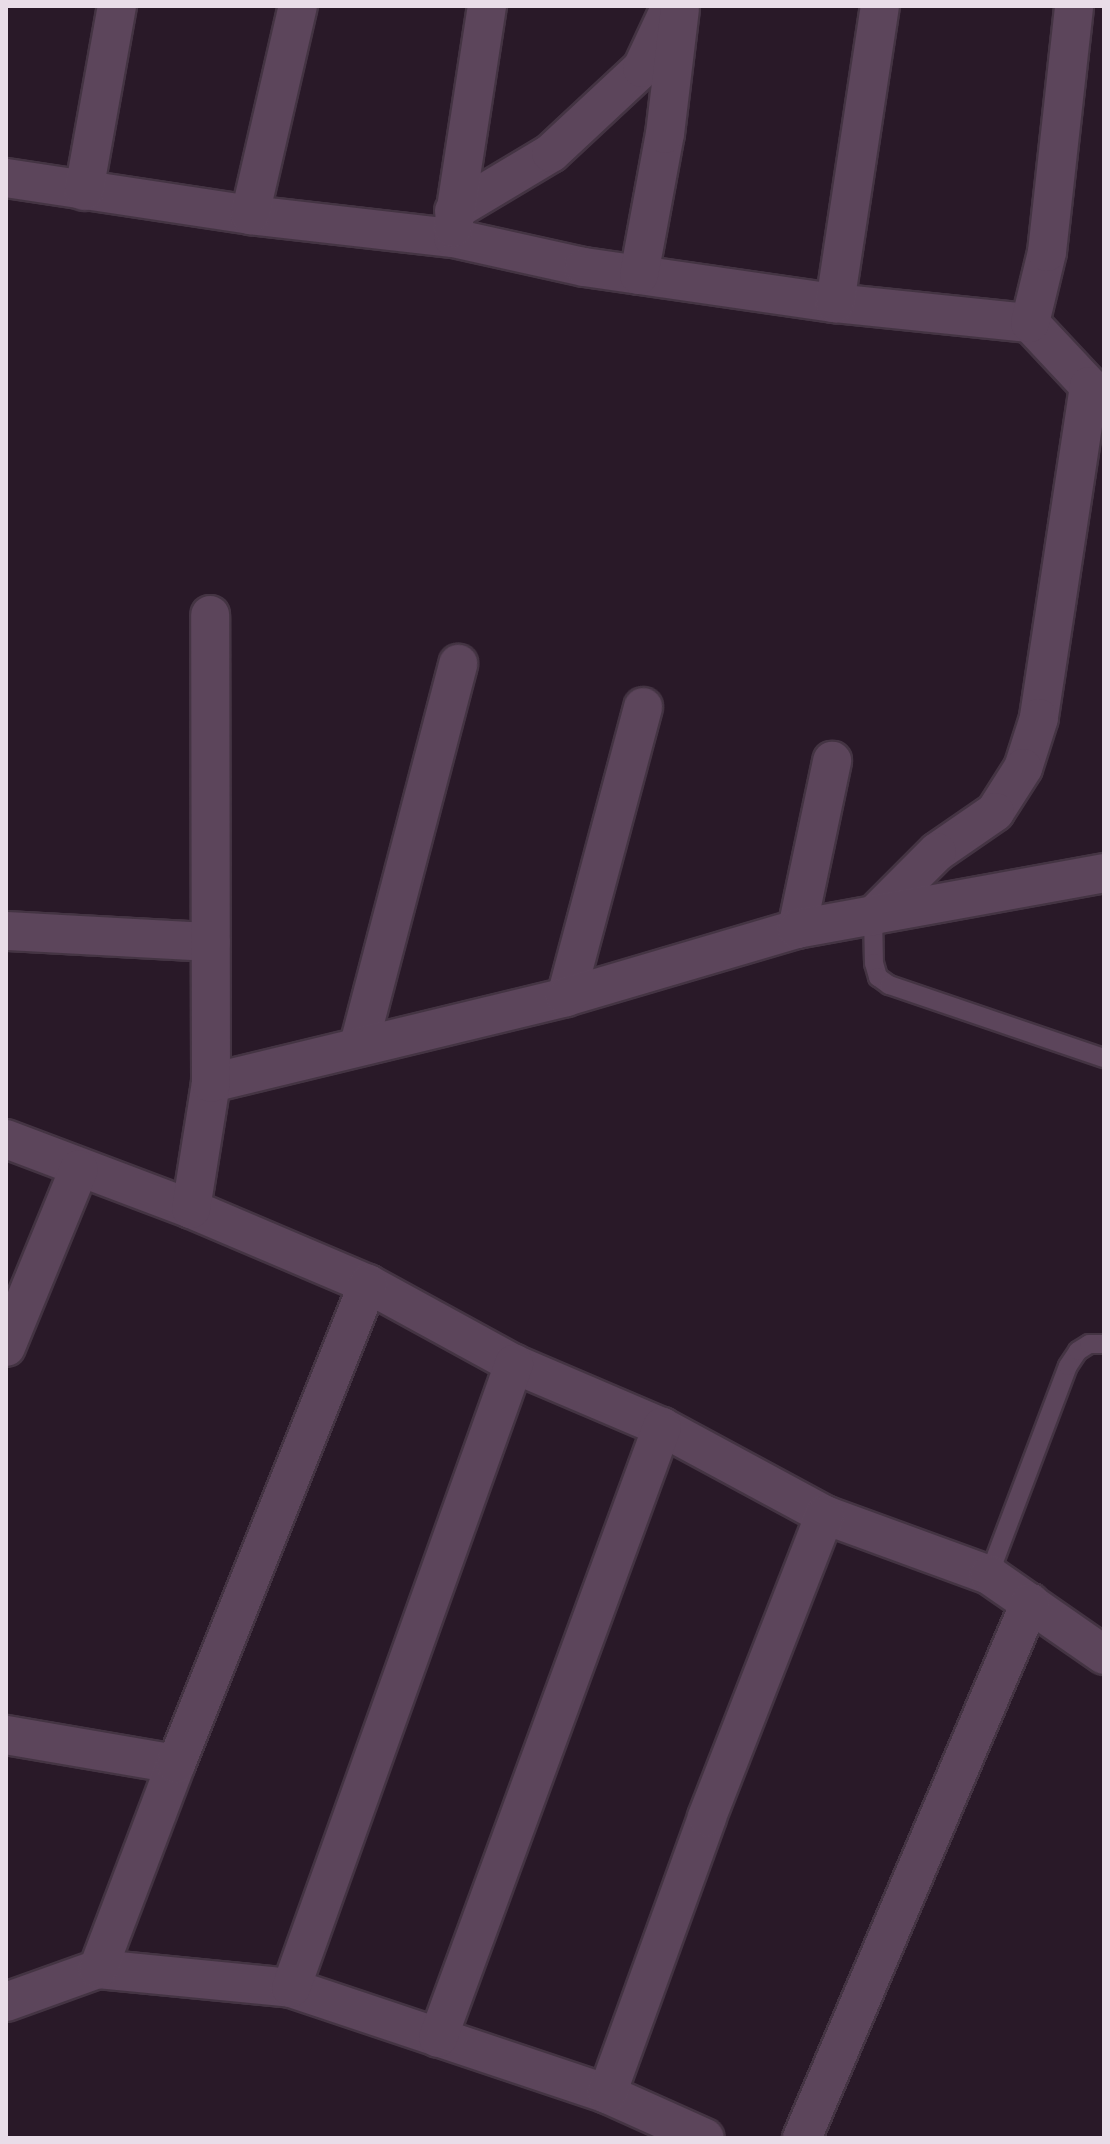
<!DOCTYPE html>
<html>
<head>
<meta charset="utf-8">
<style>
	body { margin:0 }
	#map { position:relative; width:1110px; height:2144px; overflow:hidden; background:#291928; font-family:"Alegreya Sans",sans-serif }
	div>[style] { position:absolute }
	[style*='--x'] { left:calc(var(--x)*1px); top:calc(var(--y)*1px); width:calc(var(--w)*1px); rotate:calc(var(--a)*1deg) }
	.roads { filter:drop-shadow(2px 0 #443443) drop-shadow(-2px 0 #443443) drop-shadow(0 2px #443443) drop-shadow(0 -2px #443443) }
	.service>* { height:18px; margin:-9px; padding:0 9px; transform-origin:9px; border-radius:9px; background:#5c455b }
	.minor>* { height:38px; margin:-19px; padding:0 19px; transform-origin:19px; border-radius:19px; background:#5c455b }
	span { translate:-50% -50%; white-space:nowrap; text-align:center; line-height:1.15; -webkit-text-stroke:7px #1f101e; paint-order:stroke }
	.frame { position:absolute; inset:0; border:8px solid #e9dde8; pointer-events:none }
</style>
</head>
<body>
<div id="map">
	<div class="roads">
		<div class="service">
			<div style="--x:873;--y:916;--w:47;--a:88.8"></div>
			<div style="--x:874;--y:963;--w:15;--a:74"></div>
			<div style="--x:878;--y:977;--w:14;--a:36"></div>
			<div style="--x:889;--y:985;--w:227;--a:18.8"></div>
			<div style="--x:989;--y:1575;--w:223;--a:-69.3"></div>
			<div style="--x:1068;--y:1366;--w:18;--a:-56"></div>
			<div style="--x:1078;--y:1351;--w:13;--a:-32"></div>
			<div style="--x:1089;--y:1344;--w:15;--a:0"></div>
		</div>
		<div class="minor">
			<div style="--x:6;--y:178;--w:247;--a:8.6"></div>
			<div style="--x:250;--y:215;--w:204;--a:6.5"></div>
			<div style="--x:453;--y:238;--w:134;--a:12.5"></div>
			<div style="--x:584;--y:267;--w:254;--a:8.2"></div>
			<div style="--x:835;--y:303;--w:196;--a:5.9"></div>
			<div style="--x:1030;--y:323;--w:86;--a:46.9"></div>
			<div style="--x:1089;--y:386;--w:336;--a:98.6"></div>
			<div style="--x:1039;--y:718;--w:52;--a:107.7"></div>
			<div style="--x:1023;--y:768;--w:52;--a:122.5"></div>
			<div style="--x:995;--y:812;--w:70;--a:145.4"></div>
			<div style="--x:937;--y:852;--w:91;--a:135"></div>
			<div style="--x:84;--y:191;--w:188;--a:-79.9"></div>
			<div style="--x:454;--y:211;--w:113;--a:-30.9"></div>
			<div style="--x:551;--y:153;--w:125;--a:-43"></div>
			<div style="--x:642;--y:68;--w:68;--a:-64.9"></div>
			<div style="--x:250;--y:215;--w:214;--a:-77.1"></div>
			<div style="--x:453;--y:228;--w:225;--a:-81.3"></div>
			<div style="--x:639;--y:275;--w:143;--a:-79.6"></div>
			<div style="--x:665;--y:134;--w:126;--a:-83.2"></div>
			<div style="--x:835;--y:303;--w:300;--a:-81.4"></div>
			<div style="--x:1030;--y:323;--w:73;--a:-76.5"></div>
			<div style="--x:1047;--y:252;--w:247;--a:-83.7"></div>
			<div style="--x:797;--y:929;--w:172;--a:-78.2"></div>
			<div style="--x:6;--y:931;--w:205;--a:3.1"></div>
			<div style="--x:566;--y:997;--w:300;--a:-75.1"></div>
			<div style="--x:359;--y:1045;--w:394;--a:-75.4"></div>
			<div style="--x:211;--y:1083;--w:365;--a:-13.6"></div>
			<div style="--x:566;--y:997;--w:241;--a:-16.4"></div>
			<div style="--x:797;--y:929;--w:312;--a:-10.3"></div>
			<div style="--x:6;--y:1139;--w:198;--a:20.7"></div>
			<div style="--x:191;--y:1209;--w:192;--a:23"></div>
			<div style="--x:368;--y:1284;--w:166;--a:28.7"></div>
			<div style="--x:514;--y:1364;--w:161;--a:23.1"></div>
			<div style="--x:662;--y:1427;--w:185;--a:28.4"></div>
			<div style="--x:825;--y:1515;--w:175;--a:20.1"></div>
			<div style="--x:989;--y:1575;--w:140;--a:34.8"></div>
			<div style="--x:191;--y:1209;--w:128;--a:-81"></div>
			<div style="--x:211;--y:1083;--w:468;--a:-90.1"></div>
			<div style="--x:6;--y:1347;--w:192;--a:-67.7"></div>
			<div style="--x:6;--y:1735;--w:172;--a:9.7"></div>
			<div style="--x:98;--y:1969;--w:194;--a:5.6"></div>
			<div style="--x:291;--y:1988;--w:333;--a:18.5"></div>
			<div style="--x:607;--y:2094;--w:107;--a:24.2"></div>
			<div style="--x:291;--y:1988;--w:663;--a:-70.33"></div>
			<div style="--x:6;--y:2002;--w:98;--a:-19.7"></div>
			<div style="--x:98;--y:1969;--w:219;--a:-69.2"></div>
			<div style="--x:176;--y:1764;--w:517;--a:-68.2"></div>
			<div style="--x:438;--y:2038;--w:651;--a:-69.87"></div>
			<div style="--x:607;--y:2094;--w:294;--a:-70.1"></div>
			<div style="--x:707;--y:1817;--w:324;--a:-68.7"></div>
			<div style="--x:802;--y:2138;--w:582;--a:-66.92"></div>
		</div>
	</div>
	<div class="frame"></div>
</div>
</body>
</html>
